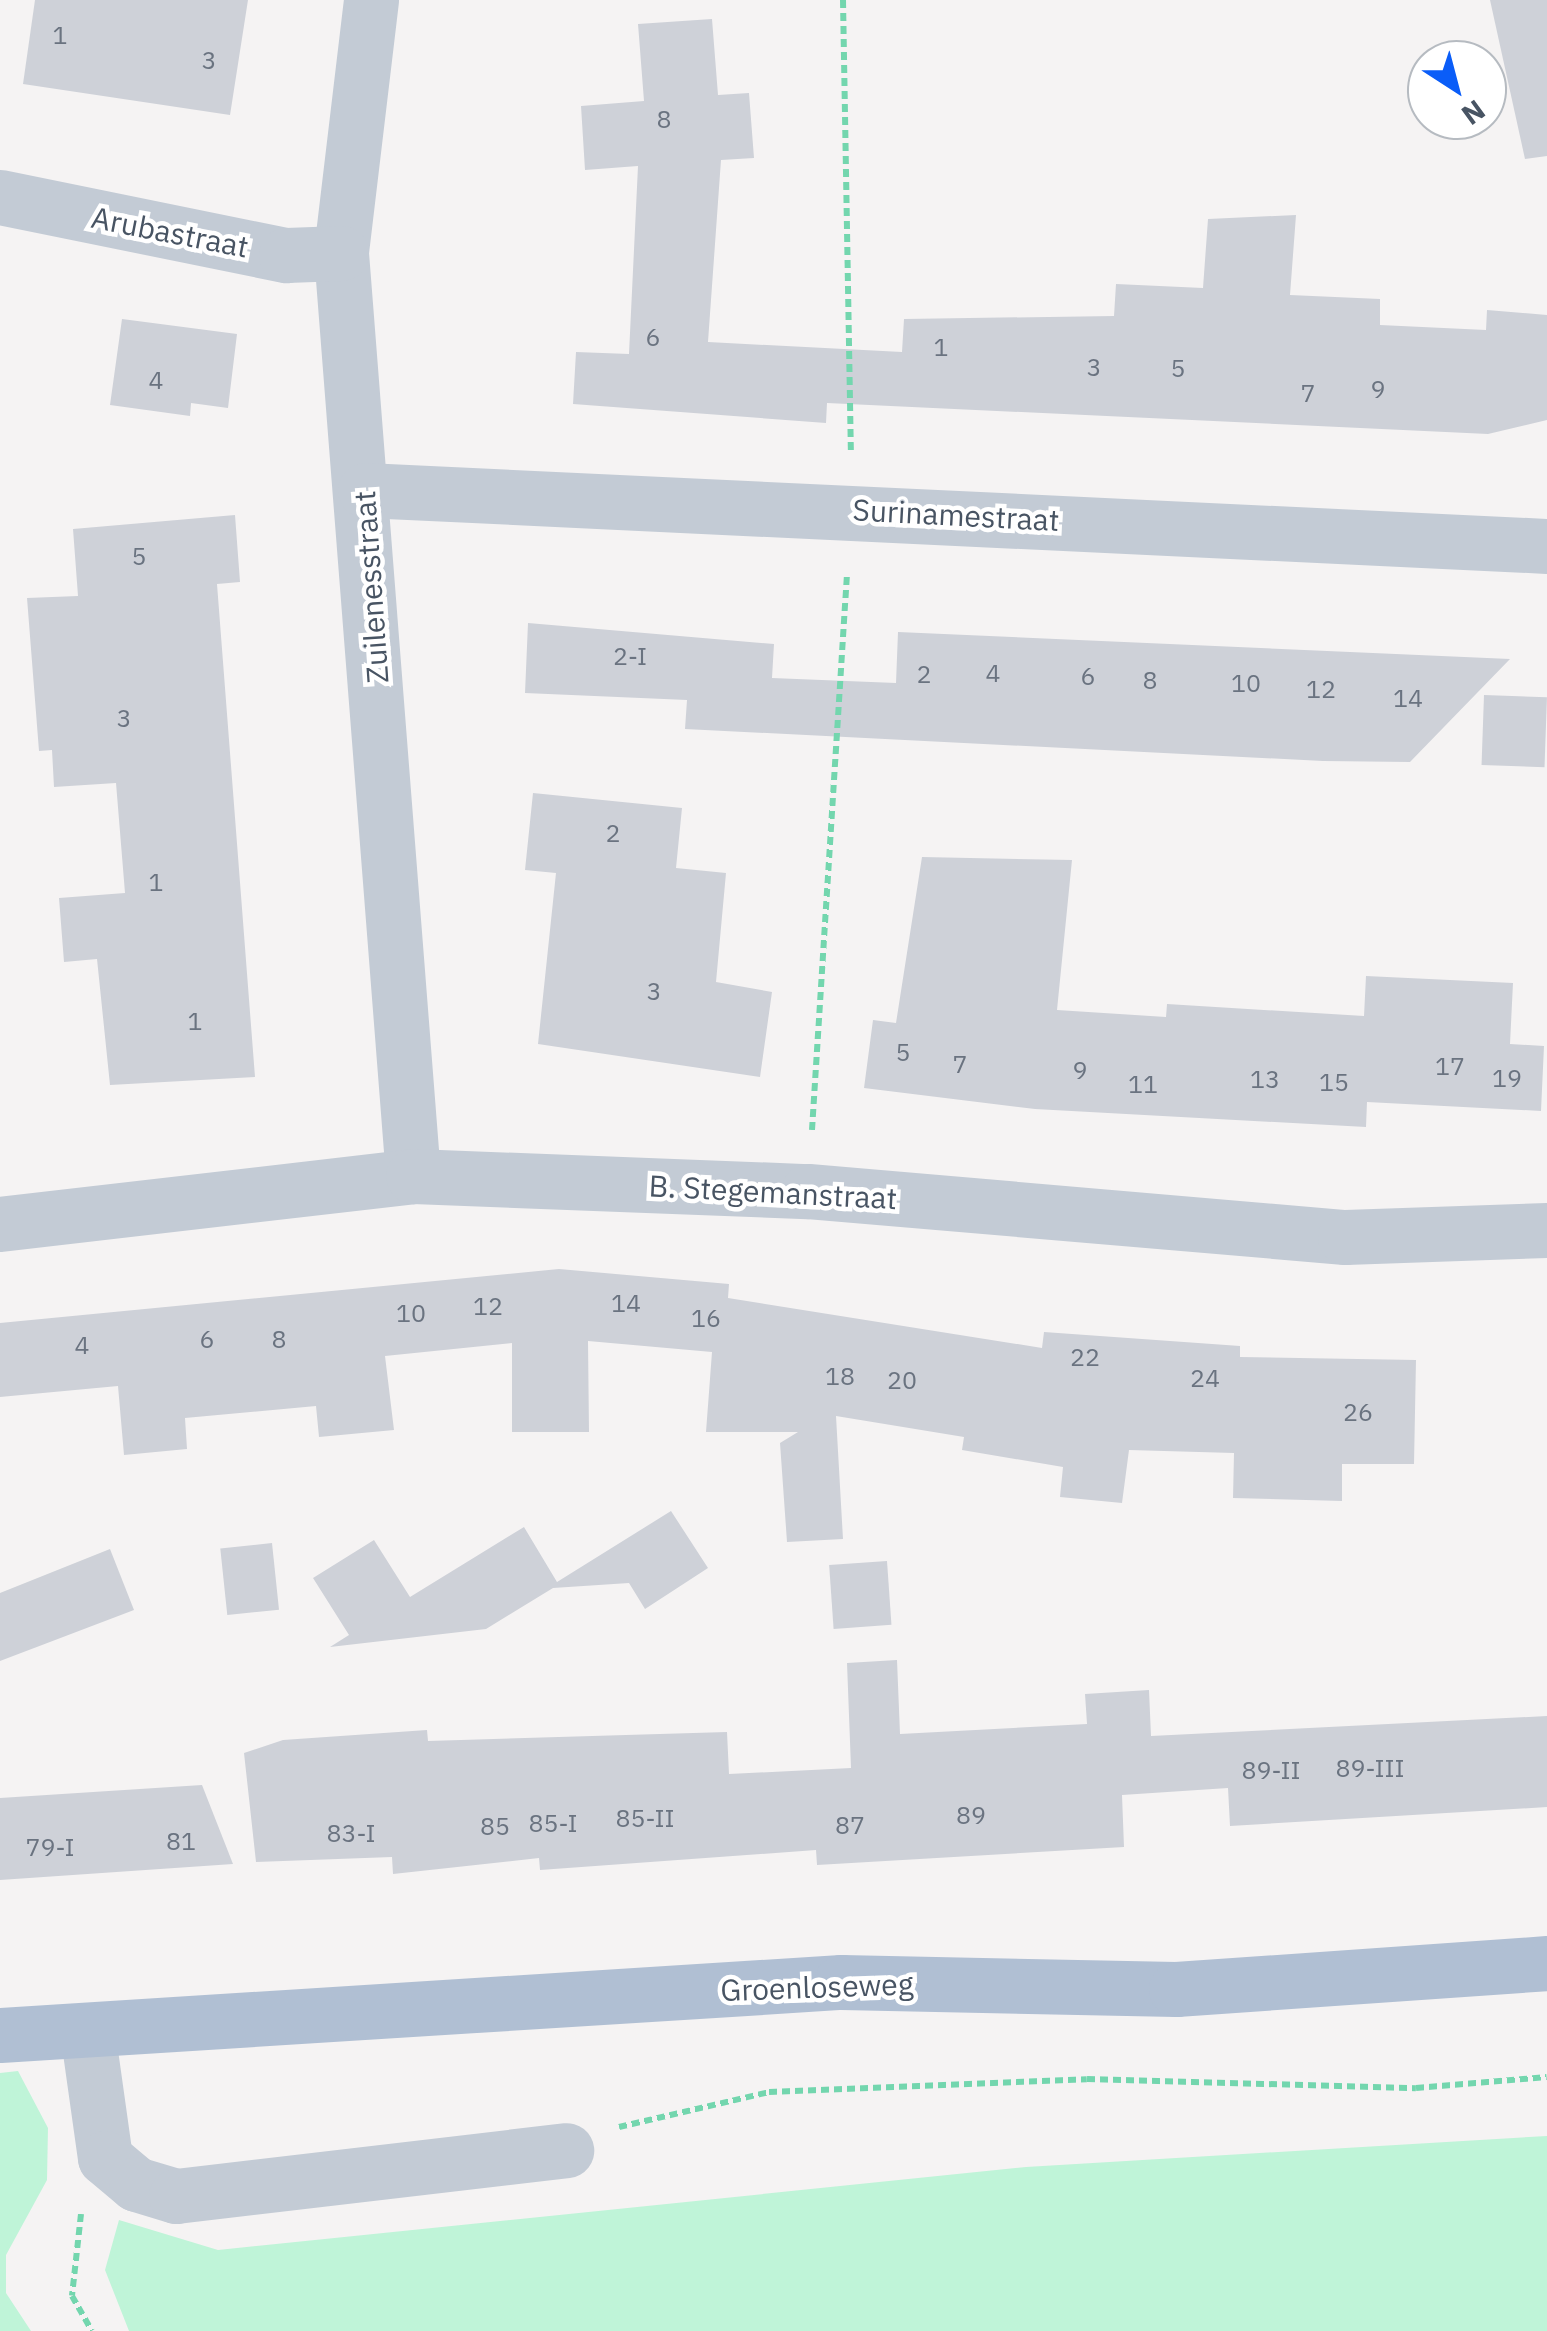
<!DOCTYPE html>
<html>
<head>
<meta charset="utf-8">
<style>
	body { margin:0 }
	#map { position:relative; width:1547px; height:2331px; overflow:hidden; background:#f5f3f3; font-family:"IBM Plex Sans",sans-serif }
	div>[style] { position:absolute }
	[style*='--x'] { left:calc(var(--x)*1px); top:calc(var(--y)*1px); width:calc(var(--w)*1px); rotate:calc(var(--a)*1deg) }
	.green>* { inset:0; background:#bff4d8 }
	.building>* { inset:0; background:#ced1d8; transform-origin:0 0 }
	.path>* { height:6px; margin-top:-3px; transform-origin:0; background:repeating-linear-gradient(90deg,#73d6ae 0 8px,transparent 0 13px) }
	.minor>* { height:55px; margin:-27.5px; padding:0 27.5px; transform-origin:27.5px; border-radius:27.5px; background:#c3cbd5 }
	.major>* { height:55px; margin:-27.5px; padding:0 27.5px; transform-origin:27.5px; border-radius:27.5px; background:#b0bfd3 }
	span { translate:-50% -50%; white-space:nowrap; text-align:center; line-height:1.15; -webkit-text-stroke:9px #fff; paint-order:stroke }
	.number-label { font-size:25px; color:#6a7380 }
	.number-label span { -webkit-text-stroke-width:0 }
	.street-label { font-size:30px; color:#485463 }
	.north { position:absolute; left:1407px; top:40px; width:100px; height:100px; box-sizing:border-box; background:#fff; border:2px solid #b6bbc1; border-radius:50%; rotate:144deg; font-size:28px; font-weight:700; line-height:40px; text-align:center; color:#485463 }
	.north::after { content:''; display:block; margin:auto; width:35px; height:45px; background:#0a5df8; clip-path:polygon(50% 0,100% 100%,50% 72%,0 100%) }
</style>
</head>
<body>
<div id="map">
	<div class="green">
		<div style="clip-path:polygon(18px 2071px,48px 2128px,47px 2180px,6px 2255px,6px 2293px,31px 2331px,0 2331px,0 2073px)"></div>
		<div style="clip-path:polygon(1547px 2136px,1547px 2331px,129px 2331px,105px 2270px,119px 2220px,218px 2250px,1026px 2167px)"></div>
	</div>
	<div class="building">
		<div style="clip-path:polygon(35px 0,248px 0,230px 115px,23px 84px)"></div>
		<div style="clip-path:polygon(1490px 0,1547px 0,1547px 156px,1525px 159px)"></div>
		<div style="clip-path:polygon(712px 19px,718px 95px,749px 93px,754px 158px,721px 160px,708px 342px,902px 352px,904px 319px,1114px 316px,1116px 284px,1203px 288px,1208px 219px,1296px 215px,1290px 295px,1380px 299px,1380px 325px,1486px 330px,1487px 310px,1547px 315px,1547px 420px,1488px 434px,827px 403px,826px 423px,573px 404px,576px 352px,629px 354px,638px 166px,585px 170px,581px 106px,644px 101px,638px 24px)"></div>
		<div style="clip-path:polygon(122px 319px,237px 334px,228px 408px,191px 403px,190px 416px,110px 405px)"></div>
		<div style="clip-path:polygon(235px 515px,240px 582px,217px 584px,255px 1077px,110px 1085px,97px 959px,64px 962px,59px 898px,125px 893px,116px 783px,54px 787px,52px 750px,39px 751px,27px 598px,78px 596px,73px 529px)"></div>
		<div style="clip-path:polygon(528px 623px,774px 644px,772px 678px,896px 683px,898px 632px,1510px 659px,1410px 762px,1323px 761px,685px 729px,687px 700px,525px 693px)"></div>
		<div style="left:1484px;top:695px;width:63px;height:70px;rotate:2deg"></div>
		<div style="clip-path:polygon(533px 793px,682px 808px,676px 868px,726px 873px,716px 982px,772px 992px,760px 1077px,538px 1044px,556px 873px,525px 870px)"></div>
		<div style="clip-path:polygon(922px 857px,1072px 860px,1057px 1010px,1166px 1017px,1167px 1004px,1364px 1016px,1366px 976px,1513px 983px,1510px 1044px,1544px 1046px,1541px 1111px,1367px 1102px,1366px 1127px,1035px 1109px,864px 1088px,873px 1020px,896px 1023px)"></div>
		<div style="clip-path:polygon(559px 1269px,729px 1284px,728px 1298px,1042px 1348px,1044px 1332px,1240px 1346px,1240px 1357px,1416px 1360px,1414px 1464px,1342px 1464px,1342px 1501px,1233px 1498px,1234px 1453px,1129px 1450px,1122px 1503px,1060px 1497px,1063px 1467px,962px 1450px,964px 1437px,836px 1416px,843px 1539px,787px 1542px,780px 1443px,798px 1432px,706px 1432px,712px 1352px,588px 1341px,589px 1432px,512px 1432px,512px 1343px,385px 1356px,394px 1430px,319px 1437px,316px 1406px,185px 1418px,187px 1449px,124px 1455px,118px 1386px,0 1397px,0 1323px)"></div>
		<div style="clip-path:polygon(671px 1511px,708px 1568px,645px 1609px,629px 1583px,553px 1588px,486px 1629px,330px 1647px,349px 1635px,313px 1578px,374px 1540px,410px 1597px,524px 1527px,557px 1582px)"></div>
		<div style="left:272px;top:1543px;width:67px;height:52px;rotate:84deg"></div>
		<div style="clip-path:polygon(110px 1549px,134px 1610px,0 1661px,0 1593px)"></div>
		<div style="left:887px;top:1561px;width:64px;height:58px;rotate:86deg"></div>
		<div style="clip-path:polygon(897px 1660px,900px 1734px,1087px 1724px,1085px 1694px,1149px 1690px,1151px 1736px,1547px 1716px,1547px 1807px,1230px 1826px,1228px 1788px,1122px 1795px,1124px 1847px,817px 1865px,816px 1850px,540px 1870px,539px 1858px,393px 1874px,392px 1857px,256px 1862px,244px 1753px,283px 1740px,427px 1730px,428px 1741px,727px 1732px,729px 1774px,851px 1768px,847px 1663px)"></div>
		<div style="clip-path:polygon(202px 1785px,233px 1864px,0 1880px,0 1798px)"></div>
	</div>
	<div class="path">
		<div style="--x:843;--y:0;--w:451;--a:89"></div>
		<div style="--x:812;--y:1130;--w:558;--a:-86.4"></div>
		<div style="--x:619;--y:2127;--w:154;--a:-13.1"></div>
		<div style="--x:769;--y:2092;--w:318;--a:-2.3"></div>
		<div style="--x:1087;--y:2079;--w:329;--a:1.6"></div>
		<div style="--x:1416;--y:2088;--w:131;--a:-4.8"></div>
		<div style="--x:81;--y:2214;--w:82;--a:96.3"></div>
		<div style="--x:72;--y:2296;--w:40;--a:60.3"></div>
	</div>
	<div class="minor">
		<div style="--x:371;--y:0;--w:255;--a:96.8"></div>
		<div style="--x:341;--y:253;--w:926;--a:85.54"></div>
		<div style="--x:0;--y:197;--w:292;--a:11.5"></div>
		<div style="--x:286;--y:255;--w:55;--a:-2.1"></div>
		<div style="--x:365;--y:490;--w:1183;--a:2.71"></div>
		<div style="--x:0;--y:1224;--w:416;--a:-6.6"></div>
		<div style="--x:413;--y:1176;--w:395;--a:2.2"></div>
		<div style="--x:808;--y:1191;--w:539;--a:4.9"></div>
		<div style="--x:1345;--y:1237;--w:202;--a:-2"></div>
		<div style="--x:87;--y:2030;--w:129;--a:82"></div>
		<div style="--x:105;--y:2158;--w:40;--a:40"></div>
		<div style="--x:136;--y:2184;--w:42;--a:16.7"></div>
		<div style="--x:176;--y:2196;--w:393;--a:-6.7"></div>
	</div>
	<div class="major">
		<div style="--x:0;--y:2035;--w:843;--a:-3.61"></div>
		<div style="--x:841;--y:1982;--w:335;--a:1.2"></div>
		<div style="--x:1176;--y:1989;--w:372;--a:-4"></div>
	</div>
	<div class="number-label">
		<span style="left:60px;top:35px">1</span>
		<span style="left:209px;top:60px">3</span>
		<span style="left:664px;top:119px">8</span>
		<span style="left:653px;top:337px">6</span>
		<span style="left:941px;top:347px">1</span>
		<span style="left:1094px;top:367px">3</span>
		<span style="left:1178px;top:368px">5</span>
		<span style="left:156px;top:380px">4</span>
		<span style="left:1378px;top:389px">9</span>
		<span style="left:1308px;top:393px">7</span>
		<span style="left:139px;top:556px">5</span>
		<span style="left:630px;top:656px">2-I</span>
		<span style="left:993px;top:673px">4</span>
		<span style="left:924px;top:674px">2</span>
		<span style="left:1088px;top:676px">6</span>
		<span style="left:1150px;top:680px">8</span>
		<span style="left:1246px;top:683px">10</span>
		<span style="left:1321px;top:689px">12</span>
		<span style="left:1408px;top:698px">14</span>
		<span style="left:124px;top:718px">3</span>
		<span style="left:613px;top:833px">2</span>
		<span style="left:156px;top:882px">1</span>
		<span style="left:654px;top:991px">3</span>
		<span style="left:195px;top:1021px">1</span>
		<span style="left:903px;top:1052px">5</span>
		<span style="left:960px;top:1064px">7</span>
		<span style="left:1450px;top:1066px">17</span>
		<span style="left:1080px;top:1070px">9</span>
		<span style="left:1507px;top:1078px">19</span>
		<span style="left:1265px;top:1079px">13</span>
		<span style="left:1334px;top:1082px">15</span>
		<span style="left:1143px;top:1084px">11</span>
		<span style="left:626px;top:1303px">14</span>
		<span style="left:488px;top:1306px">12</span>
		<span style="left:411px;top:1313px">10</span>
		<span style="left:706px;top:1318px">16</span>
		<span style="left:207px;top:1339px">6</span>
		<span style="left:279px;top:1339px">8</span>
		<span style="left:82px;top:1345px">4</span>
		<span style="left:1085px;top:1357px">22</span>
		<span style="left:840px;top:1376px">18</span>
		<span style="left:1205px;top:1378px">24</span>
		<span style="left:902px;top:1380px">20</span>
		<span style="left:1358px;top:1412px">26</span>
		<span style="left:1370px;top:1768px">89-III</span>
		<span style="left:1271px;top:1770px">89-II</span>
		<span style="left:971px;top:1815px">89</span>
		<span style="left:645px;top:1818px">85-II</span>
		<span style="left:553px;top:1823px">85-I</span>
		<span style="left:850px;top:1825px">87</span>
		<span style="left:495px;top:1826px">85</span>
		<span style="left:351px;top:1833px">83-I</span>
		<span style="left:181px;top:1841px">81</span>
		<span style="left:50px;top:1847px">79-I</span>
	</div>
	<div class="street-label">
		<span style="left:170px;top:232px;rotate:11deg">Arubastraat</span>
		<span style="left:956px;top:515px;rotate:3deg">Surinamestraat</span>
		<span style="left:371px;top:587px;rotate:-94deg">Zuilenesstraat</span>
		<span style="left:773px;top:1192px;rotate:3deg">B. Stegemanstraat</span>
		<span style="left:817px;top:1987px;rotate:-2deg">Groenloseweg</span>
	</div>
	<div class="north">N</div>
</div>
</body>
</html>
